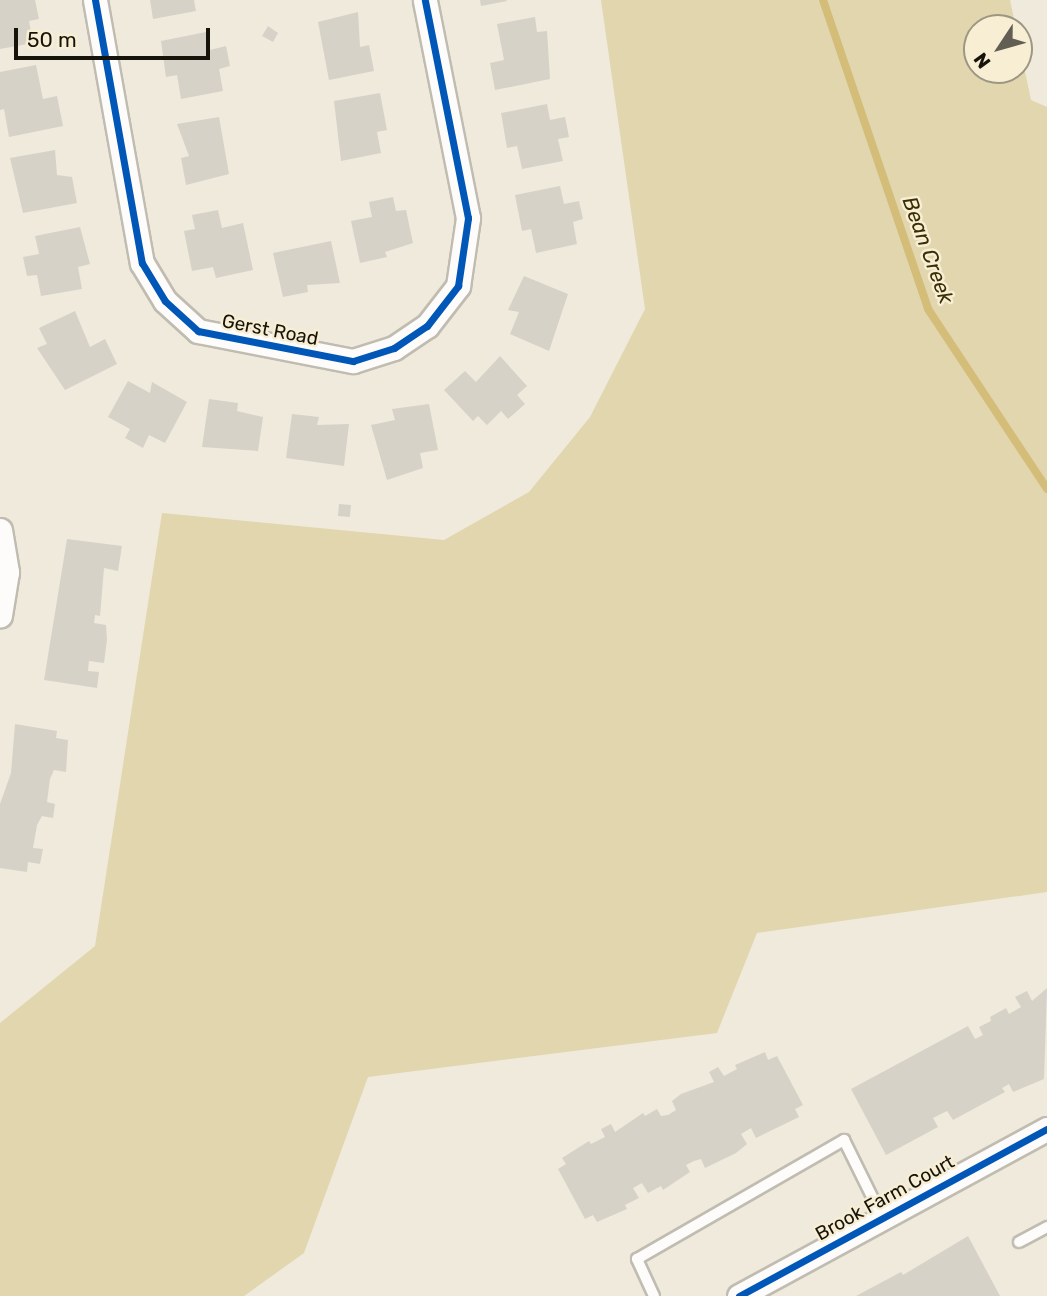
<!DOCTYPE html>
<html>
<head>
<meta charset="utf-8">
<style>
	body { margin:0 }
	#map { position:relative; width:1047px; height:1296px; overflow:hidden; background:#efeadc; font-family:Rubik,sans-serif }
	div>[style] { position:absolute }
	[style*='--x'] { left:calc(var(--x)*1px); top:calc(var(--y)*1px); width:calc(var(--w)*1px); rotate:calc(var(--a)*1deg) }
	.green>* { inset:0; background:#e2d6af }
	.stream>* { height:8px; margin:-4px; padding:0 4px; transform-origin:4px; border-radius:4px; background:#d3bd78 }
	.building>* { inset:0; background:#d6d2c7; transform-origin:0 0 }
	.roads { filter:drop-shadow(2px 0 #c0bcb1) drop-shadow(-2px 0 #c0bcb1) drop-shadow(0 2px #c0bcb1) drop-shadow(0 -2px #c0bcb1) }
	.lane>* { height:10px; margin:-5px; padding:0 5px; transform-origin:5px; border-radius:5px; background:#fdfcfa }
	.street>* { height:23px; margin:-11.5px; padding:0 11.5px; transform-origin:11.5px; border-radius:11.5px; background:#fdfcfa }
	.cycleway>* { height:7px; margin:-3.5px; padding:0 3.5px; transform-origin:3.5px; border-radius:3.5px; background:#0057b8 }
	span { translate:-50% -50%; white-space:nowrap; text-align:center; line-height:1.15; -webkit-text-stroke:5px #f7eed4; paint-order:stroke }
	.street-label { font-size:19px; color:#16130a }
	.water-label { font-size:21px; color:#3a2e04; font-style:italic }
	.north { position:absolute; left:963px; top:14px; width:70px; height:70px; box-sizing:border-box; background:#f7eed4; border:2px solid #9d9683; border-radius:50%; rotate:234deg; font-size:19px; font-weight:700; line-height:28px; text-align:center; color:#16130a }
	.north::after { content:''; display:block; margin:auto; width:24px; height:32px; background:#625e54; clip-path:polygon(50% 0,100% 100%,50% 72%,0 100%) }
	.scale { position:absolute; left:14px; top:28px; width:196px; height:32px; box-sizing:border-box; border:4px solid #16130a; border-top:0; padding-left:9px; font-size:21px; line-height:24px; white-space:nowrap; color:#16130a; -webkit-text-stroke:5px #f7eed4; paint-order:stroke }
</style>
</head>
<body>
<div id="map">
	<div class="green">
		<div style="clip-path:polygon(601px 0,1010px 0,1016px 28px,977px 28px,977px 70px,1019px 70px,1019px 43px,1031px 100px,1047px 107px,1047px 892px,757px 933px,717px 1033px,368px 1077px,304px 1253px,244px 1296px,0 1296px,0 1023px,95px 946px,162px 513px,444px 540px,529px 492px,590px 417px,645px 309px)"></div>
	</div>
	<div class="stream">
		<div style="--x:823;--y:0;--w:326;--a:71.2"></div>
		<div style="--x:928;--y:309;--w:216;--a:56.5"></div>
	</div>
	<div class="building">
		<div style="clip-path:polygon(0 0,35px 0,39px 19px,29px 21px,33px 43px,0 49px)"></div>
		<div style="clip-path:polygon(150px 0,194px 0,196px 11px,153px 19px)"></div>
		<div style="clip-path:polygon(480px 0,506px 0,507px 1px,481px 6px)"></div>
		<div style="clip-path:polygon(358px 12px,360px 47px,369px 45px,374px 71px,329px 80px,318px 22px)"></div>
		<div style="clip-path:polygon(535px 17px,537px 32px,547px 31px,550px 79px,495px 90px,490px 63px,504px 60px,497px 24px)"></div>
		<div style="clip-path:polygon(268px 26px,278px 33px,273px 42px,262px 36px)"></div>
		<div style="clip-path:polygon(206px 32px,210px 50px,226px 46px,230px 66px,219px 69px,223px 91px,181px 99px,177px 75px,166px 77px,161px 41px)"></div>
		<div style="clip-path:polygon(36px 65px,43px 99px,57px 96px,63px 126px,9px 137px,4px 109px,0 110px,0 72px)"></div>
		<div style="clip-path:polygon(380px 93px,387px 130px,377px 132px,381px 153px,341px 161px,334px 101px)"></div>
		<div style="clip-path:polygon(547px 104px,550px 120px,565px 117px,569px 137px,558px 139px,563px 161px,522px 169px,517px 146px,507px 148px,501px 113px)"></div>
		<div style="clip-path:polygon(219px 117px,229px 174px,186px 185px,181px 158px,189px 156px,177px 124px)"></div>
		<div style="clip-path:polygon(55px 150px,57px 175px,72px 177px,77px 203px,23px 213px,10px 158px)"></div>
		<div style="clip-path:polygon(560px 186px,564px 204px,579px 201px,583px 219px,573px 222px,577px 244px,536px 253px,531px 229px,522px 231px,515px 195px)"></div>
		<div style="clip-path:polygon(393px 197px,396px 211px,406px 210px,413px 243px,385px 252px,387px 257px,360px 263px,351px 221px,372px 217px,369px 202px)"></div>
		<div style="clip-path:polygon(218px 210px,222px 228px,243px 223px,253px 270px,216px 278px,213px 267px,192px 271px,184px 231px,195px 229px,192px 215px)"></div>
		<div style="clip-path:polygon(80px 227px,90px 264px,78px 267px,82px 289px,41px 296px,37px 275px,27px 276px,23px 257px,39px 254px,35px 236px)"></div>
		<div style="clip-path:polygon(331px 241px,340px 283px,307px 285px,308px 292px,283px 297px,273px 253px)"></div>
		<div style="clip-path:polygon(524px 276px,568px 294px,549px 351px,510px 334px,519px 312px,508px 310px)"></div>
		<div style="clip-path:polygon(75px 311px,90px 347px,105px 339px,117px 364px,65px 390px,37px 348px,47px 344px,39px 328px)"></div>
		<div style="clip-path:polygon(500px 356px,527px 386px,517px 395px,525px 404px,508px 419px,501px 411px,487px 425px,478px 416px,473px 421px,444px 390px,465px 371px,476px 382px)"></div>
		<div style="clip-path:polygon(128px 381px,150px 393px,152px 382px,187px 402px,165px 443px,149px 435px,143px 448px,125px 438px,130px 429px,108px 417px)"></div>
		<div style="clip-path:polygon(209px 399px,238px 403px,237px 411px,263px 417px,258px 451px,202px 447px)"></div>
		<div style="clip-path:polygon(429px 404px,438px 450px,420px 453px,423px 468px,387px 480px,371px 425px,395px 420px,392px 409px)"></div>
		<div style="clip-path:polygon(292px 414px,319px 417px,317px 425px,349px 424px,344px 466px,286px 458px)"></div>
		<div style="left:339px;top:504px;width:12px;height:12px;rotate:5deg"></div>
		<div style="clip-path:polygon(67px 539px,122px 546px,118px 571px,104px 568px,100px 616px,95px 615px,94px 623px,106px 625px,107px 640px,104px 663px,89px 661px,88px 671px,99px 672px,97px 688px,44px 680px)"></div>
		<div style="clip-path:polygon(15px 724px,57px 731px,56px 738px,68px 740px,66px 772px,54px 770px,50px 779px,47px 802px,55px 804px,53px 818px,42px 816px,37px 825px,33px 848px,43px 849px,40px 864px,28px 862px,27px 872px,0 868px,0 804px,11px 773px)"></div>
		<div style="clip-path:polygon(1047px 988px,1044px 1079px,1013px 1092px,1009px 1084px,1002px 1088px,1005px 1092px,953px 1120px,947px 1111px,933px 1118px,938px 1127px,886px 1155px,851px 1089px,968px 1026px,975px 1039px,983px 1035px,979px 1027px,991px 1021px,990px 1017px,1006px 1008px,1009px 1014px,1021px 1007px,1015px 997px,1027px 991px,1032px 1001px)"></div>
		<div style="clip-path:polygon(765px 1052px,768px 1060px,777px 1056px,803px 1105px,795px 1109px,799px 1117px,756px 1138px,751px 1128px,741px 1134px,747px 1144px,736px 1153px,705px 1168px,701px 1159px,694px 1161px,686px 1165px,690px 1172px,663px 1190px,661px 1186px,648px 1193px,642px 1183px,633px 1188px,639px 1198px,625px 1205px,627px 1209px,597px 1222px,593px 1215px,585px 1219px,558px 1169px,566px 1164px,562px 1158px,589px 1141px,591px 1144px,605px 1137px,601px 1129px,611px 1124px,615px 1132px,643px 1113px,645px 1116px,657px 1109px,661px 1116px,668px 1115px,676px 1110px,672px 1101px,681px 1094px,714px 1082px,709px 1072px,718px 1067px,724px 1076px,737px 1069px,735px 1065px)"></div>
		<div style="clip-path:polygon(968px 1236px,1000px 1296px,856px 1296px,901px 1272px,903px 1275px)"></div>
	</div>
	<div class="roads">
		<div class="lane">
			<div style="--x:1019;--y:1242;--w:32;--a:-28"></div>
			<div style="--x:654;--y:1296;--w:41;--a:-114.7"></div>
			<div style="--x:637;--y:1259;--w:239;--a:-29.9"></div>
			<div style="--x:844;--y:1140;--w:86;--a:63.7"></div>
		</div>
		<div class="street">
			<div style="--x:95;--y:0;--w:267;--a:79.9"></div>
			<div style="--x:142;--y:263;--w:44;--a:58.8"></div>
			<div style="--x:165;--y:301;--w:45;--a:42.3"></div>
			<div style="--x:198;--y:331;--w:158;--a:11"></div>
			<div style="--x:353;--y:361;--w:43;--a:-17.6"></div>
			<div style="--x:394;--y:348;--w:40;--a:-34"></div>
			<div style="--x:427;--y:326;--w:51;--a:-52.2"></div>
			<div style="--x:458;--y:286;--w:69;--a:-81.6"></div>
			<div style="--x:468;--y:218;--w:222;--a:-101.2"></div>
			<div style="--x:0;--y:530;--w:43;--a:80.5"></div>
			<div style="--x:7;--y:572;--w:44;--a:99.2"></div>
			<div style="--x:739;--y:1296;--w:350;--a:-28.5"></div>
		</div>
	</div>
	<div class="cycleway">
		<div style="--x:95;--y:0;--w:267;--a:79.9"></div>
		<div style="--x:142;--y:263;--w:44;--a:58.8"></div>
		<div style="--x:165;--y:301;--w:45;--a:42.3"></div>
		<div style="--x:198;--y:331;--w:158;--a:11"></div>
		<div style="--x:353;--y:361;--w:43;--a:-17.6"></div>
		<div style="--x:394;--y:348;--w:40;--a:-34"></div>
		<div style="--x:427;--y:326;--w:51;--a:-52.2"></div>
		<div style="--x:458;--y:286;--w:69;--a:-81.6"></div>
		<div style="--x:468;--y:218;--w:222;--a:-101.2"></div>
		<div style="--x:739;--y:1296;--w:350;--a:-28.5"></div>
	</div>
	<div class="street-label">
		<span style="left:270px;top:330px;rotate:11deg">Gerst Road</span>
		<span style="left:885px;top:1198px;rotate:-29deg">Brook Farm Court</span>
	</div>
	<div class="water-label">
		<span style="left:928px;top:250px;rotate:70deg">Bean Creek</span>
	</div>
	<div class="north">N</div>
	<div class="scale">50 m</div>
</div>
</body>
</html>
